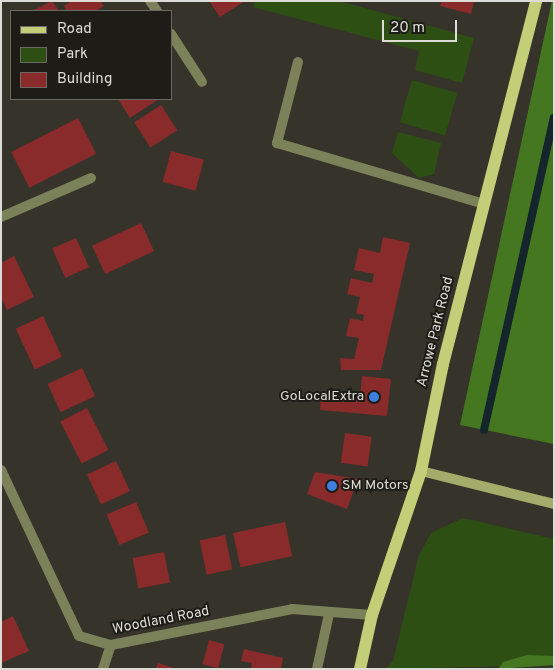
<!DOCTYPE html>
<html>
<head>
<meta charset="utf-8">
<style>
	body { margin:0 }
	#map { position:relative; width:555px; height:670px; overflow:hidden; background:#36342a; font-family:Overpass,sans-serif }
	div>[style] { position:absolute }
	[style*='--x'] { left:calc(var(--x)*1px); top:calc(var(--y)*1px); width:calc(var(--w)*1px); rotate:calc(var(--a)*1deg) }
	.green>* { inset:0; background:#2d4f14; transform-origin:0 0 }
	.forest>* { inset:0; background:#44771f }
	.stream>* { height:8px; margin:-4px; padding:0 4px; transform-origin:4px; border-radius:4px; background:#14252b }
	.building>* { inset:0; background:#892a2b; transform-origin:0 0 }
	.lane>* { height:10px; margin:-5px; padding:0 5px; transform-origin:5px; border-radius:5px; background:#7b8159 }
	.street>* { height:10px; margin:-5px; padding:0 5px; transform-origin:5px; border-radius:5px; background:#7b8159 }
	.secondary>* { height:10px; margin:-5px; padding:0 5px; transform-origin:5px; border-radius:5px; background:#a3ac6b }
	.primary>* { height:12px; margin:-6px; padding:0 6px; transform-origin:6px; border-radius:6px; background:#c2ce78 }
	.dots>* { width:14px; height:14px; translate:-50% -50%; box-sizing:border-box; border:2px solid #1d1c17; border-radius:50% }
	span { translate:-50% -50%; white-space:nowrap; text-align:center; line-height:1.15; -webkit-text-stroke:4px #1d1c17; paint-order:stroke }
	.street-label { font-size:14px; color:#dddcd6 }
	.poi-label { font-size:14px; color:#dddcd6 }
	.right { translate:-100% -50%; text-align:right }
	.left { translate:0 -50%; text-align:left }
	.frame { position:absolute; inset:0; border:2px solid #dddcd6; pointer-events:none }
	.legend { position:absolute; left:10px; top:10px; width:162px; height:90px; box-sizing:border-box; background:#1d1c17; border:1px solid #6a6963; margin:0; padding:6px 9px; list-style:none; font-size:15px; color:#dddcd6 }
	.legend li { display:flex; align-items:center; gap:10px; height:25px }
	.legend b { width:25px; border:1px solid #6a6963 }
	.scale { position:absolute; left:382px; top:20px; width:75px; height:22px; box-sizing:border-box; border:2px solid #dddcd6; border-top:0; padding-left:6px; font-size:15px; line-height:18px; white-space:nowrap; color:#dddcd6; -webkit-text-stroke:4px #1d1c17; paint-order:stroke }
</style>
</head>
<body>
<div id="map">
	<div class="green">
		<div style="clip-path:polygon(255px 1px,339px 1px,474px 38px,462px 83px,415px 70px,419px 51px,253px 7px)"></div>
		<div style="left:412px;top:80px;width:47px;height:44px;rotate:16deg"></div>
		<div style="clip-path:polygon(398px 132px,441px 143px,434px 174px,419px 178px,392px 153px)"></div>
		<div style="clip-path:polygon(463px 518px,554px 539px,554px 665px,386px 669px,393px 661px,419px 555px,431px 533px)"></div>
	</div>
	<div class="forest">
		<div style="clip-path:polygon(552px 1px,554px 1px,554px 444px,460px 425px)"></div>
		<div style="clip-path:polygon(527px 655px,554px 656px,554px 665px,498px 669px,503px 662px)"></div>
	</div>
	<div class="stream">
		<div style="--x:484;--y:430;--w:320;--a:-77.4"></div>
	</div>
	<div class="building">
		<div style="clip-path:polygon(52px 1px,59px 11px,32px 11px)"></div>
		<div style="clip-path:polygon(71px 1px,100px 1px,104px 6px,96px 11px,67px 11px,64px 6px)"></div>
		<div style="clip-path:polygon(209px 1px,245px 1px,220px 17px)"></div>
		<div style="clip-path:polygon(442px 1px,474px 1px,471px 14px,440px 6px)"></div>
		<div style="clip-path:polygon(118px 99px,159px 99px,130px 118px)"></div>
		<div style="left:161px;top:105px;width:30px;height:32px;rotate:57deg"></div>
		<div style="left:78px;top:118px;width:40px;height:75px;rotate:63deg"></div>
		<div style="left:171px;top:151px;width:34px;height:32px;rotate:15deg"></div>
		<div style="left:141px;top:223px;width:31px;height:54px;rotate:65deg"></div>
		<div style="clip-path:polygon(383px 237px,410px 243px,381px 370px,341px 370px,340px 358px,354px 359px,359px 338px,346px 336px,350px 318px,363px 321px,364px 315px,356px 313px,360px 297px,347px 294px,351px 278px,372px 283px,374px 274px,354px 270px,359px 248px,380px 253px)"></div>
		<div style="left:76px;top:238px;width:32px;height:26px;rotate:66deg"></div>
		<div style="clip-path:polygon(14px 256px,34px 297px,7px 310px,1px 297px,1px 263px)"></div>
		<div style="left:43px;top:316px;width:45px;height:30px;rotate:65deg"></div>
		<div style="left:82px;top:368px;width:31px;height:38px;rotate:65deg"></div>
		<div style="clip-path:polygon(362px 376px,391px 379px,387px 416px,320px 410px,321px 395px,360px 398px)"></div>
		<div style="left:87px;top:408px;width:47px;height:30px;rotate:63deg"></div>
		<div style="left:345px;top:433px;width:27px;height:30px;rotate:8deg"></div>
		<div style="left:116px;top:461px;width:33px;height:32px;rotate:65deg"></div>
		<div style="clip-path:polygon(315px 472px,358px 479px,347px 509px,307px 494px)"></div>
		<div style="left:136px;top:502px;width:33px;height:32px;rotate:67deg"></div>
		<div style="left:285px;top:522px;width:35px;height:53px;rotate:78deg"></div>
		<div style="left:225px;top:535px;width:35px;height:26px;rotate:78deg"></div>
		<div style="left:164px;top:552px;width:31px;height:32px;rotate:79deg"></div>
		<div style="clip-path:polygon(13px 616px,29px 651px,1px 663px,1px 622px)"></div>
		<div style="left:209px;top:640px;width:16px;height:25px;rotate:15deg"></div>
		<div style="clip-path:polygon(244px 649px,283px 658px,281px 669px,251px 669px,252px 663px,241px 661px)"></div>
		<div style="clip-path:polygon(158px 663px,174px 668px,174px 669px,156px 669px)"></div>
	</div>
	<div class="lane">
		<div style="--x:298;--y:62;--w:84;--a:104.5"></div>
		<div style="--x:277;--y:143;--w:216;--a:16.4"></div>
	</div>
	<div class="street">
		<div style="--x:150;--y:1;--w:12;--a:55"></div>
		<div style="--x:171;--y:34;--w:57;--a:57.1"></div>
		<div style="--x:1;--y:217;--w:98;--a:-23.4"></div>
		<div style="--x:1;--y:470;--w:183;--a:64.8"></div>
		<div style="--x:79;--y:636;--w:33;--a:16"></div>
		<div style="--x:111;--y:645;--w:185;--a:-11.2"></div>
		<div style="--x:292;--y:609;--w:80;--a:4.3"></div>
		<div style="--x:103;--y:669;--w:25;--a:-72"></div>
		<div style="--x:317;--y:669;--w:56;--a:-77.7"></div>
	</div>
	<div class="secondary">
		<div style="--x:421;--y:471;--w:137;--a:13.9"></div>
	</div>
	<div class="primary">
		<div style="--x:360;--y:669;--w:55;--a:-77.5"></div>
		<div style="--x:372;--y:615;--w:152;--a:-71.2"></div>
		<div style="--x:421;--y:471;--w:109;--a:-78.4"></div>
		<div style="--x:443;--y:364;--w:375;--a:-75.6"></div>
	</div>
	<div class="dots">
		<div style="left:374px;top:397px;background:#3f7fe0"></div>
		<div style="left:332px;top:486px;background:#3f7fe0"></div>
	</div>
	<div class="street-label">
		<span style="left:436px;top:332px;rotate:-76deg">Arrowe Park Road</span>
		<span style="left:161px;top:621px;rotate:-11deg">Woodland Road</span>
	</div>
	<div class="poi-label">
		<span class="right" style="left:364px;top:397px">GoLocalExtra</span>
		<span class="left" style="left:342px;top:486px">SM Motors</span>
	</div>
	<div class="frame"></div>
	<ul class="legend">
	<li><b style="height:6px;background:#c2ce78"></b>Road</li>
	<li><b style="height:14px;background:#2d4f14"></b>Park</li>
	<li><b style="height:14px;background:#892a2b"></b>Building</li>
	</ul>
	<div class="scale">20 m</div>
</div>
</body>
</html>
